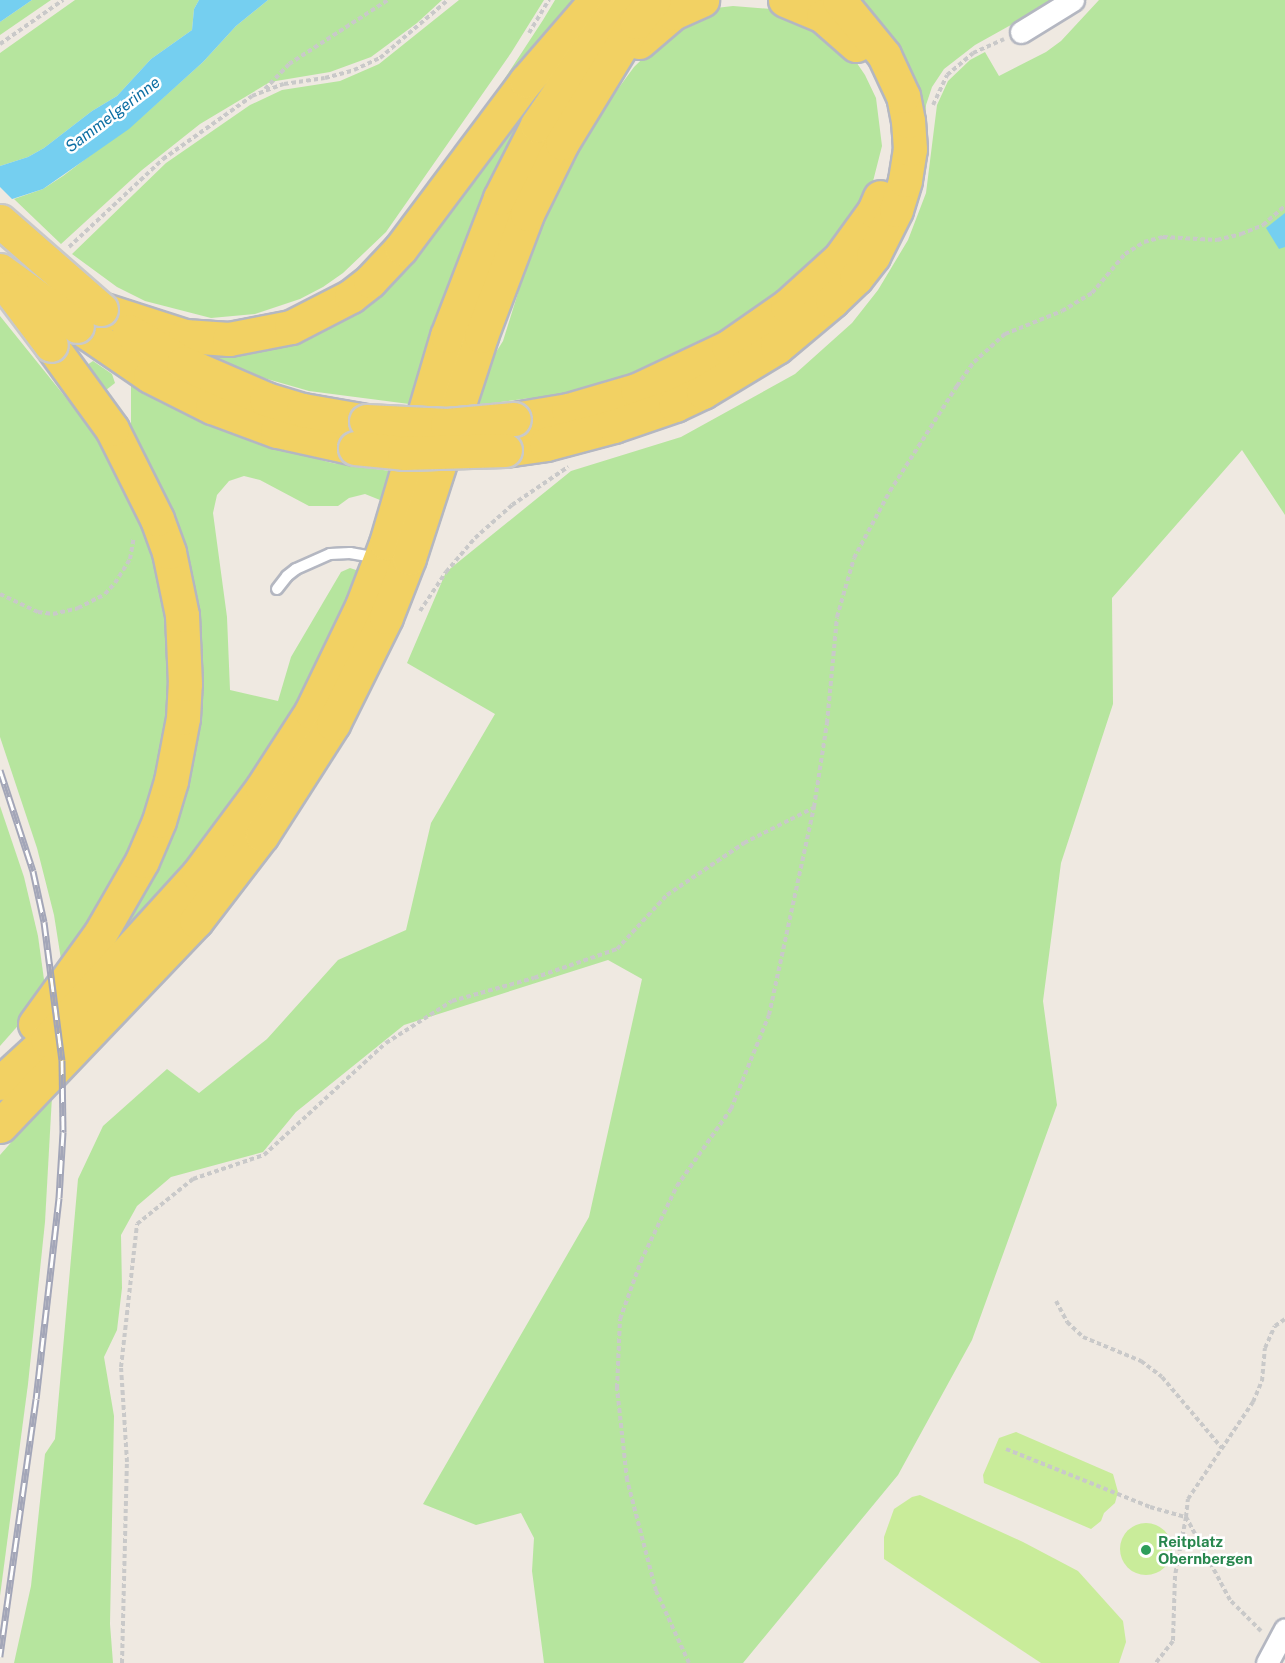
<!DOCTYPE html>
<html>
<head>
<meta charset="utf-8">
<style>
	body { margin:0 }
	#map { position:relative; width:1285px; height:1663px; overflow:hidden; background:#efe9e1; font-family:"Public Sans",sans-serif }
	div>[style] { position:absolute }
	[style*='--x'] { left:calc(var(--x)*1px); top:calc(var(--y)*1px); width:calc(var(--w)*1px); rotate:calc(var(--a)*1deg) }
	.green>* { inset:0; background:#b6e59e }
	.pitch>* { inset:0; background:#c9ec9a }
	.round { border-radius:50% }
	.water>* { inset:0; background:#75cff0 }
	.pier>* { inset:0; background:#efe9e1 }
	.path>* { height:4px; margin-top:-2px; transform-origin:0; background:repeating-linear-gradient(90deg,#c9c9c9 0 4.5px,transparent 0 7.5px) }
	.roads { filter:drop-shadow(2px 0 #b4b7c1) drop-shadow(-2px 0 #b4b7c1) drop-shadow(0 2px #b4b7c1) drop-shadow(0 -2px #b4b7c1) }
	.service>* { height:10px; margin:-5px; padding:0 5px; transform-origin:5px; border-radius:5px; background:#fff }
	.minor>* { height:21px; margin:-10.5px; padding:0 10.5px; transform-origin:10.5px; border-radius:10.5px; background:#fff }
	.primary>* { height:33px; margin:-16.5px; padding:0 16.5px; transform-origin:16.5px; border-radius:16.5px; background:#f2d163 }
	.rail>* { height:7px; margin-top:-3.5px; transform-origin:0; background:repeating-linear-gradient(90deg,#fff 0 14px,#a3a6b8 0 28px); box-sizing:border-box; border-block:2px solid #a3a6b8 }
	.bridges { filter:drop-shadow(2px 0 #c9c9c9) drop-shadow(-2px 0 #c9c9c9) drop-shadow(0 2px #c9c9c9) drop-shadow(0 -2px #c9c9c9) }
	.primary-bridge>* { height:33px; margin:-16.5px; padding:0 16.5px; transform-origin:16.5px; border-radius:16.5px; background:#f2d163 }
	.dots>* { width:16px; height:16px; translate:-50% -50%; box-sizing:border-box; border:3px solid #fff; border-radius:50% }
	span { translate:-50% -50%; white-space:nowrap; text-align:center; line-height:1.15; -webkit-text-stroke:5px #fff; paint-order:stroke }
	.leisure-label { font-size:15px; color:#27864d; font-weight:700 }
	.left { translate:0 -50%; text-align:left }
	.water-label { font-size:16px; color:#0d6fa3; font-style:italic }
</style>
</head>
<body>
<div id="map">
	<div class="green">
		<div style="clip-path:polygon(32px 0,51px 0,0 35px,0 22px)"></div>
		<div style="clip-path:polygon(75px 0,199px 0,194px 9px,192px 30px,151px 59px,117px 96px,92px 111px,44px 148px,28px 157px,0 166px,0 53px)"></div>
		<div style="clip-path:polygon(268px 0,442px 0,417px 23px,371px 57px,330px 72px,270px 82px,200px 124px,142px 170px,61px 244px,14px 199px,43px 189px,63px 176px,144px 115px,203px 62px,236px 26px)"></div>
		<div style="clip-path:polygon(459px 0,544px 0,511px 53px,386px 232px,343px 273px,323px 287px,300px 299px,255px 314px,211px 318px,145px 301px,117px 287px,72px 254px,166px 163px,250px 105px,282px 90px,340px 81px,379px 64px)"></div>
		<div style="clip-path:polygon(555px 0,580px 0,437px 182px,543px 20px)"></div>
		<div style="clip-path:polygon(857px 0,1056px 0,975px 45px,944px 69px,932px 87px,926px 105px,925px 128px)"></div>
		<div style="clip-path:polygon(1099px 0,1285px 0,1285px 515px,1242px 450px,1112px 598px,1113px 704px,1061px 863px,1043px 1001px,1057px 1105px,972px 1340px,898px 1475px,743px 1663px,544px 1663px,532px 1571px,534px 1538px,521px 1513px,476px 1525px,423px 1504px,589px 1217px,642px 979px,608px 960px,404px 1025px,296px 1112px,263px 1152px,171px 1177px,137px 1206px,121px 1235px,122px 1288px,117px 1330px,104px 1357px,114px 1416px,110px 1624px,113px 1663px,14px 1663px,31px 1586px,45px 1454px,55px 1439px,78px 1179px,103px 1126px,167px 1069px,199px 1093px,267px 1039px,338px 960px,406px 930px,431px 823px,495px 714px,407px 663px,446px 572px,571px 471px,681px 437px,795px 374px,852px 323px,878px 290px,908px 240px,926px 193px,937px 105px,948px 81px,970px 60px,985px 52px,999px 76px,1046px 52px,1061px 41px)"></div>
		<div style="clip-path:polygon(733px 6px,785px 10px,848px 50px,865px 75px,876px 98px,882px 146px,868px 201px,850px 228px,792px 287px,677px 361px,550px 402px,530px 398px,479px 405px,493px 357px,503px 341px,532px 248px,563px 180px,601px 112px,634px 67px,667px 35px,698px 17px,714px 12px,716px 8px)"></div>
		<div style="clip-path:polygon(554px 61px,417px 405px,309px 391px,246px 373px,196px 348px,309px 328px)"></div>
		<div style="clip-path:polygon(0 316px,75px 409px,89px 418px,151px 531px,176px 651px,154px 806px,63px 972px,54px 915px,37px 848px,0 737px)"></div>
		<div style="clip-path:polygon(93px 361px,112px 374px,115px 383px,101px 394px,88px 373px,87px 365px)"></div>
		<div style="clip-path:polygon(131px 385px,220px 429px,263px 444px,332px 463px,390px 471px,385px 502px,365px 494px,349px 498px,338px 506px,309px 506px,260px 480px,244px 476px,229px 481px,217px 495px,213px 513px,227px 617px,230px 690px,278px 701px,291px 657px,341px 572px,350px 568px,362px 572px,303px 696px,237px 804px,79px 990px,191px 748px,131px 428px)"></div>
		<div style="clip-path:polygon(0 806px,24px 877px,38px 936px,46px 994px,0 1046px)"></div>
		<div style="clip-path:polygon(52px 1096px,45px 1222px,28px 1384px,0 1596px,0 1155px)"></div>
	</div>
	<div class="pitch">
		<div style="clip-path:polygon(1016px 1432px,1113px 1474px,1118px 1492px,1115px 1503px,1104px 1513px,1101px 1521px,1091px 1529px,984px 1483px,983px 1475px,999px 1438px)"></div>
		<div style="clip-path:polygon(920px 1495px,1023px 1542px,1078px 1571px,1123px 1621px,1126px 1642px,1119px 1663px,1041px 1663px,884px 1559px,884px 1537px,894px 1509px,912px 1497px)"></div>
		<div class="round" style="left:1120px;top:1523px;width:52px;height:52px"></div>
	</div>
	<div class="water">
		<div style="clip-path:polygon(0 0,32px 0,0 22px)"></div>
		<div style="clip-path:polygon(199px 0,268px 0,236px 26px,203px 62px,129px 129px,43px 189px,0 203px,0 166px,28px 157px,44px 148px,92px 111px,117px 96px,151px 59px,192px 30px,194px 9px)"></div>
		<div style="clip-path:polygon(1285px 213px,1285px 247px,1279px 249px,1266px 228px)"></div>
	</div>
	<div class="pier">
		<div style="clip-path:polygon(0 187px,15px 202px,0 206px)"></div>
	</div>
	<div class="path">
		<div style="--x:529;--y:33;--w:39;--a:-59"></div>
		<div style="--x:0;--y:44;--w:77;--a:-34.9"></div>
		<div style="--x:265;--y:89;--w:35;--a:-46"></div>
		<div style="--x:289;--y:64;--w:118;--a:-32.9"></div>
		<div style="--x:933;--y:105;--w:33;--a:-65"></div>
		<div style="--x:947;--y:75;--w:34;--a:-40"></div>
		<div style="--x:973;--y:53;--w:34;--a:-24"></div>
		<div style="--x:69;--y:247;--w:129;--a:-43.1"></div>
		<div style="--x:163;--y:159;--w:109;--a:-35.3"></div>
		<div style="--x:252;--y:96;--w:34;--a:-21"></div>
		<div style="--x:284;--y:84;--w:41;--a:-8.3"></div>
		<div style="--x:325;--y:78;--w:30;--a:-15"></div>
		<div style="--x:354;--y:70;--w:29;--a:-25"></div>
		<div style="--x:380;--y:58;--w:89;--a:-40.5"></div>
		<div style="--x:0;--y:594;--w:42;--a:25.3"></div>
		<div style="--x:38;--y:612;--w:15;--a:8"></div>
		<div style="--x:53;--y:614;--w:26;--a:-13"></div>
		<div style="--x:78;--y:608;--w:30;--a:-27"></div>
		<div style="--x:105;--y:594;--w:15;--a:-48"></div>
		<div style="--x:115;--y:583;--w:28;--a:-58"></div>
		<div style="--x:130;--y:559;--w:22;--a:-80"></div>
		<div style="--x:420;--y:611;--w:47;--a:-56.3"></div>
		<div style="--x:446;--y:572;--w:45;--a:-49.5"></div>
		<div style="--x:475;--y:538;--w:50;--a:-41.7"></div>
		<div style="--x:512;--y:505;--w:68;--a:-34.2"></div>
		<div style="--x:1056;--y:1301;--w:24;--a:62"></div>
		<div style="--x:1067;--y:1322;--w:22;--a:43"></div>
		<div style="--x:1083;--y:1337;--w:63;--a:22.5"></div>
		<div style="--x:1141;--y:1361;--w:26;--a:37"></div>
		<div style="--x:1162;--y:1377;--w:92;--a:49.9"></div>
		<div style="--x:1006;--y:1449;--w:155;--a:21.9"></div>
		<div style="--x:1150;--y:1507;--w:37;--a:16"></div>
		<div style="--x:1186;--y:1517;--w:60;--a:100.6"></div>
		<div style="--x:1175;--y:1576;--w:65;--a:91.8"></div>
		<div style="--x:1173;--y:1641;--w:28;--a:128"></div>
		<div style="--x:1261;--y:1631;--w:44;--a:-135"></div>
		<div style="--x:1230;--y:1600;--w:94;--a:-117.9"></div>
		<div style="--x:1186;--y:1517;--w:18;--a:-84"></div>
		<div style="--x:1188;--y:1499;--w:117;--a:-56.2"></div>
		<div style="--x:1253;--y:1402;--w:23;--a:-67"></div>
		<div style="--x:1262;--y:1381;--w:33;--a:-85"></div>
		<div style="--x:1265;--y:1348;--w:24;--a:-66"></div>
		<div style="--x:1275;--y:1326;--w:12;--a:-35"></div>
		<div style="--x:122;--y:1663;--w:201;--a:-88.6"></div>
		<div style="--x:127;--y:1462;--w:95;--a:-93.6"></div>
		<div style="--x:121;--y:1367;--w:144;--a:-83.6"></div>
		<div style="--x:137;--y:1224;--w:72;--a:-38.8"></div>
		<div style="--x:193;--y:1179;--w:75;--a:-18.7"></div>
		<div style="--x:264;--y:1155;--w:166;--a:-42.6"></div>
		<div style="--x:386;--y:1043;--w:78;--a:-32.5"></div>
		<div style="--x:452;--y:1001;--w:85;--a:-15.7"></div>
		<div style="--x:534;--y:978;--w:88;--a:-19.3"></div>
		<div style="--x:617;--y:949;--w:74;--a:-47.2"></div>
		<div style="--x:667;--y:895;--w:93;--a:-34"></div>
		<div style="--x:744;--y:843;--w:77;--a:-26.9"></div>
		<div style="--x:689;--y:1663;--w:79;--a:-114.6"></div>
		<div style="--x:656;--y:1591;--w:115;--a:-104.6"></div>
		<div style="--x:627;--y:1480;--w:93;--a:-96.2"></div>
		<div style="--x:617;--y:1388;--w:69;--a:-87.5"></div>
		<div style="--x:620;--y:1319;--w:62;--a:-70.1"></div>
		<div style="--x:641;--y:1261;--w:83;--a:-64.4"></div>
		<div style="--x:677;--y:1186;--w:94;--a:-55"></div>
		<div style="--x:731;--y:1109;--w:101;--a:-68"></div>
		<div style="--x:769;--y:1015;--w:213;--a:-77.8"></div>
		<div style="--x:814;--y:807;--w:85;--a:-81.2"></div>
		<div style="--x:827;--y:723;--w:106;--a:-84.6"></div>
		<div style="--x:837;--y:617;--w:61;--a:-73.9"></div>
		<div style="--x:854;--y:558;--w:76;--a:-61.8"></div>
		<div style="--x:890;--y:491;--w:125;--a:-57.5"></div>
		<div style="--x:957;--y:386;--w:29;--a:-55"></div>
		<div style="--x:974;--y:362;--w:42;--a:-42.1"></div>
		<div style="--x:1005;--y:334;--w:61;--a:-22"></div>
		<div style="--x:1062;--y:311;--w:35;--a:-31"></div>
		<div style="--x:1092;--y:293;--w:51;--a:-49.8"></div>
		<div style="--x:1125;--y:254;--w:22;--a:-32"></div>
		<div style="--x:1144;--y:242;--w:20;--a:-15"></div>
		<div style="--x:1163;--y:237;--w:54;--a:3.2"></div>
		<div style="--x:1217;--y:240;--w:25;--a:-14"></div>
		<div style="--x:1241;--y:234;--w:24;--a:-22"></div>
		<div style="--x:1263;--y:225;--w:29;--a:-41"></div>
	</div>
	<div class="roads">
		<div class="service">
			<div style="--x:277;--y:589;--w:16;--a:-52"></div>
			<div style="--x:287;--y:576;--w:11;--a:-38"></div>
			<div style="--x:296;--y:569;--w:37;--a:-24"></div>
			<div style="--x:330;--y:554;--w:20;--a:-3"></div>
			<div style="--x:350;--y:553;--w:27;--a:10"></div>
		</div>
		<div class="minor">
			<div style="--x:1021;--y:32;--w:61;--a:-31.6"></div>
			<div style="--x:1267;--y:1663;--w:38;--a:-62"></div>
		</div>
		<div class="primary">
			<div style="--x:785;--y:0;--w:41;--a:22.8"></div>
			<div style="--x:823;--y:16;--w:44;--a:41.3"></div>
			<div style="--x:639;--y:42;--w:45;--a:-40.5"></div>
			<div style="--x:673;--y:13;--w:32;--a:-24"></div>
			<div style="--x:101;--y:309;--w:88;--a:17.8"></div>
			<div style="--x:185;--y:336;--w:44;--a:3.9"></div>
			<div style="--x:229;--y:339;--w:63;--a:-11"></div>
			<div style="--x:291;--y:327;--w:68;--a:-27.3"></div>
			<div style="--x:351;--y:296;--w:24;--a:-38"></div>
			<div style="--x:370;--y:281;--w:45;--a:-46.8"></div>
			<div style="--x:401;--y:248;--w:209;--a:-53.2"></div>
			<div style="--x:526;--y:81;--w:107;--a:-49.2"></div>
			<div style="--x:77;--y:326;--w:88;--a:34.4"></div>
			<div style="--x:150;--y:376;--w:69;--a:26.6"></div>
			<div style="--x:212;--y:407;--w:69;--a:20.3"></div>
			<div style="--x:277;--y:431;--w:80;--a:12.3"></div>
			<div style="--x:129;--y:331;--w:63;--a:30.7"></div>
			<div style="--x:183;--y:363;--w:90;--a:23.4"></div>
			<div style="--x:266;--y:399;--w:39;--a:17"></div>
			<div style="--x:303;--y:410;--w:64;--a:9.9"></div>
			<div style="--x:514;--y:419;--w:55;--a:-9.5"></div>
			<div style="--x:568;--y:410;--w:72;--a:-16.2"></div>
			<div style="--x:637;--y:390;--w:101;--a:-25.3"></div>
			<div style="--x:728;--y:347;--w:72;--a:-34.8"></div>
			<div style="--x:787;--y:306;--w:72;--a:-42.2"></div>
			<div style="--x:840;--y:258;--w:58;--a:-54.1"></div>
			<div style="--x:874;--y:211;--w:15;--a:-67"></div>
			<div style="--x:505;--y:450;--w:41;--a:-8.3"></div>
			<div style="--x:546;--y:444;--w:70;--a:-14.8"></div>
			<div style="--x:614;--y:426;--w:65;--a:-19"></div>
			<div style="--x:675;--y:405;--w:31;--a:-25"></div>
			<div style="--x:703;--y:392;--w:87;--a:-31.3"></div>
			<div style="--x:777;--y:347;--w:72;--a:-39.9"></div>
			<div style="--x:832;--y:301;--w:33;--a:-44"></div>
			<div style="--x:856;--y:278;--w:28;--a:-52"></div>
			<div style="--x:873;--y:256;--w:51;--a:-63.4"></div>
			<div style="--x:896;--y:210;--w:31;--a:-73"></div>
			<div style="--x:905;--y:180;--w:31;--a:-81"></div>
			<div style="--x:910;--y:149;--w:28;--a:-94"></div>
			<div style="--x:908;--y:121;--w:25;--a:-101"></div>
			<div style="--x:903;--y:96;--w:45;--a:-114.9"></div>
			<div style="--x:884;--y:55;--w:71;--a:-129.3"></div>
			<div style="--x:35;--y:1024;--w:111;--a:-54.2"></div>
			<div style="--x:100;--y:934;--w:84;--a:-60.1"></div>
			<div style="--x:142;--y:861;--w:43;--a:-67"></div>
			<div style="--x:159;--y:821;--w:42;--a:-73.3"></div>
			<div style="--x:171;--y:781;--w:64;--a:-79.2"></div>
			<div style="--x:183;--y:718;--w:34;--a:-87"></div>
			<div style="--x:185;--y:684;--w:69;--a:-92.5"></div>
			<div style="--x:182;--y:615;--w:64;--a:-101.7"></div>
			<div style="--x:169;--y:552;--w:35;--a:-110"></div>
			<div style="--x:157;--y:519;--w:101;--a:-116.6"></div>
			<div style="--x:112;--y:429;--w:104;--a:-126"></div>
			<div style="--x:0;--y:1083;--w:64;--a:-42.5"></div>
			<div style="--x:47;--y:1040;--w:224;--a:-47.7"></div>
			<div style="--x:198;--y:874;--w:107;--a:-53.3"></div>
			<div style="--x:262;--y:788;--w:90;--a:-57.2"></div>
			<div style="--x:311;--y:712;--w:118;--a:-64.3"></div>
			<div style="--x:362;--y:606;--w:67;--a:-69.1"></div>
			<div style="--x:386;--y:543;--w:216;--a:-73.6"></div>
			<div style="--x:447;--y:336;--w:148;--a:-69"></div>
			<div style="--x:500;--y:198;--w:82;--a:-63.1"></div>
			<div style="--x:537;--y:125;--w:151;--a:-55.8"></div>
			<div style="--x:0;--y:1126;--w:284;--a:-46.3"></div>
			<div style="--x:196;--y:921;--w:108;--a:-52.5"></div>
			<div style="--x:262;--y:835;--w:132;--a:-57.4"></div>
			<div style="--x:333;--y:724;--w:119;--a:-63.6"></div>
			<div style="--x:386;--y:617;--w:63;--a:-68.7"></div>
			<div style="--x:409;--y:558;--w:233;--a:-72"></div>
			<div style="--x:481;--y:336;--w:130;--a:-69.3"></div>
			<div style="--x:527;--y:214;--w:79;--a:-63.8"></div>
			<div style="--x:562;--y:143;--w:142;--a:-58.6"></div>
			<div style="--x:636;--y:22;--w:28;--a:-51"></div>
		</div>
	</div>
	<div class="rail">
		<div style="--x:0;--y:770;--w:106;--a:71.9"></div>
		<div style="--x:33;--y:871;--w:52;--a:77.8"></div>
		<div style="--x:44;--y:922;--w:139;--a:82.6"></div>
		<div style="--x:62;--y:1060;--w:72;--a:89.2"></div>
		<div style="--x:63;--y:1132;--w:66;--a:93.5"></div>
		<div style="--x:59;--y:1198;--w:202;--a:96.5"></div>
		<div style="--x:36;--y:1399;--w:260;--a:98"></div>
	</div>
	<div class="bridges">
		<div class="primary-bridge">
			<div style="--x:0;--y:221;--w:134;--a:41.1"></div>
			<div style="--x:0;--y:270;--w:95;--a:36"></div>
			<div style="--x:8;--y:288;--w:71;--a:53"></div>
			<div style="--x:366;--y:421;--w:81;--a:2.8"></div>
			<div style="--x:447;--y:425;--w:67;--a:-5.1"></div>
			<div style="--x:355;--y:448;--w:49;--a:5.8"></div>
			<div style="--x:404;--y:453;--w:101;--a:-1.7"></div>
		</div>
	</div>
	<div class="dots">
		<div style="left:1146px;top:1550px;background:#2e9e5b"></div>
	</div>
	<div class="leisure-label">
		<span class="left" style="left:1158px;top:1550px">Reitplatz<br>Obernbergen</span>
	</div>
	<div class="water-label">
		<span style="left:113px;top:115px;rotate:-37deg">Sammelgerinne</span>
	</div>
</div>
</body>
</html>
